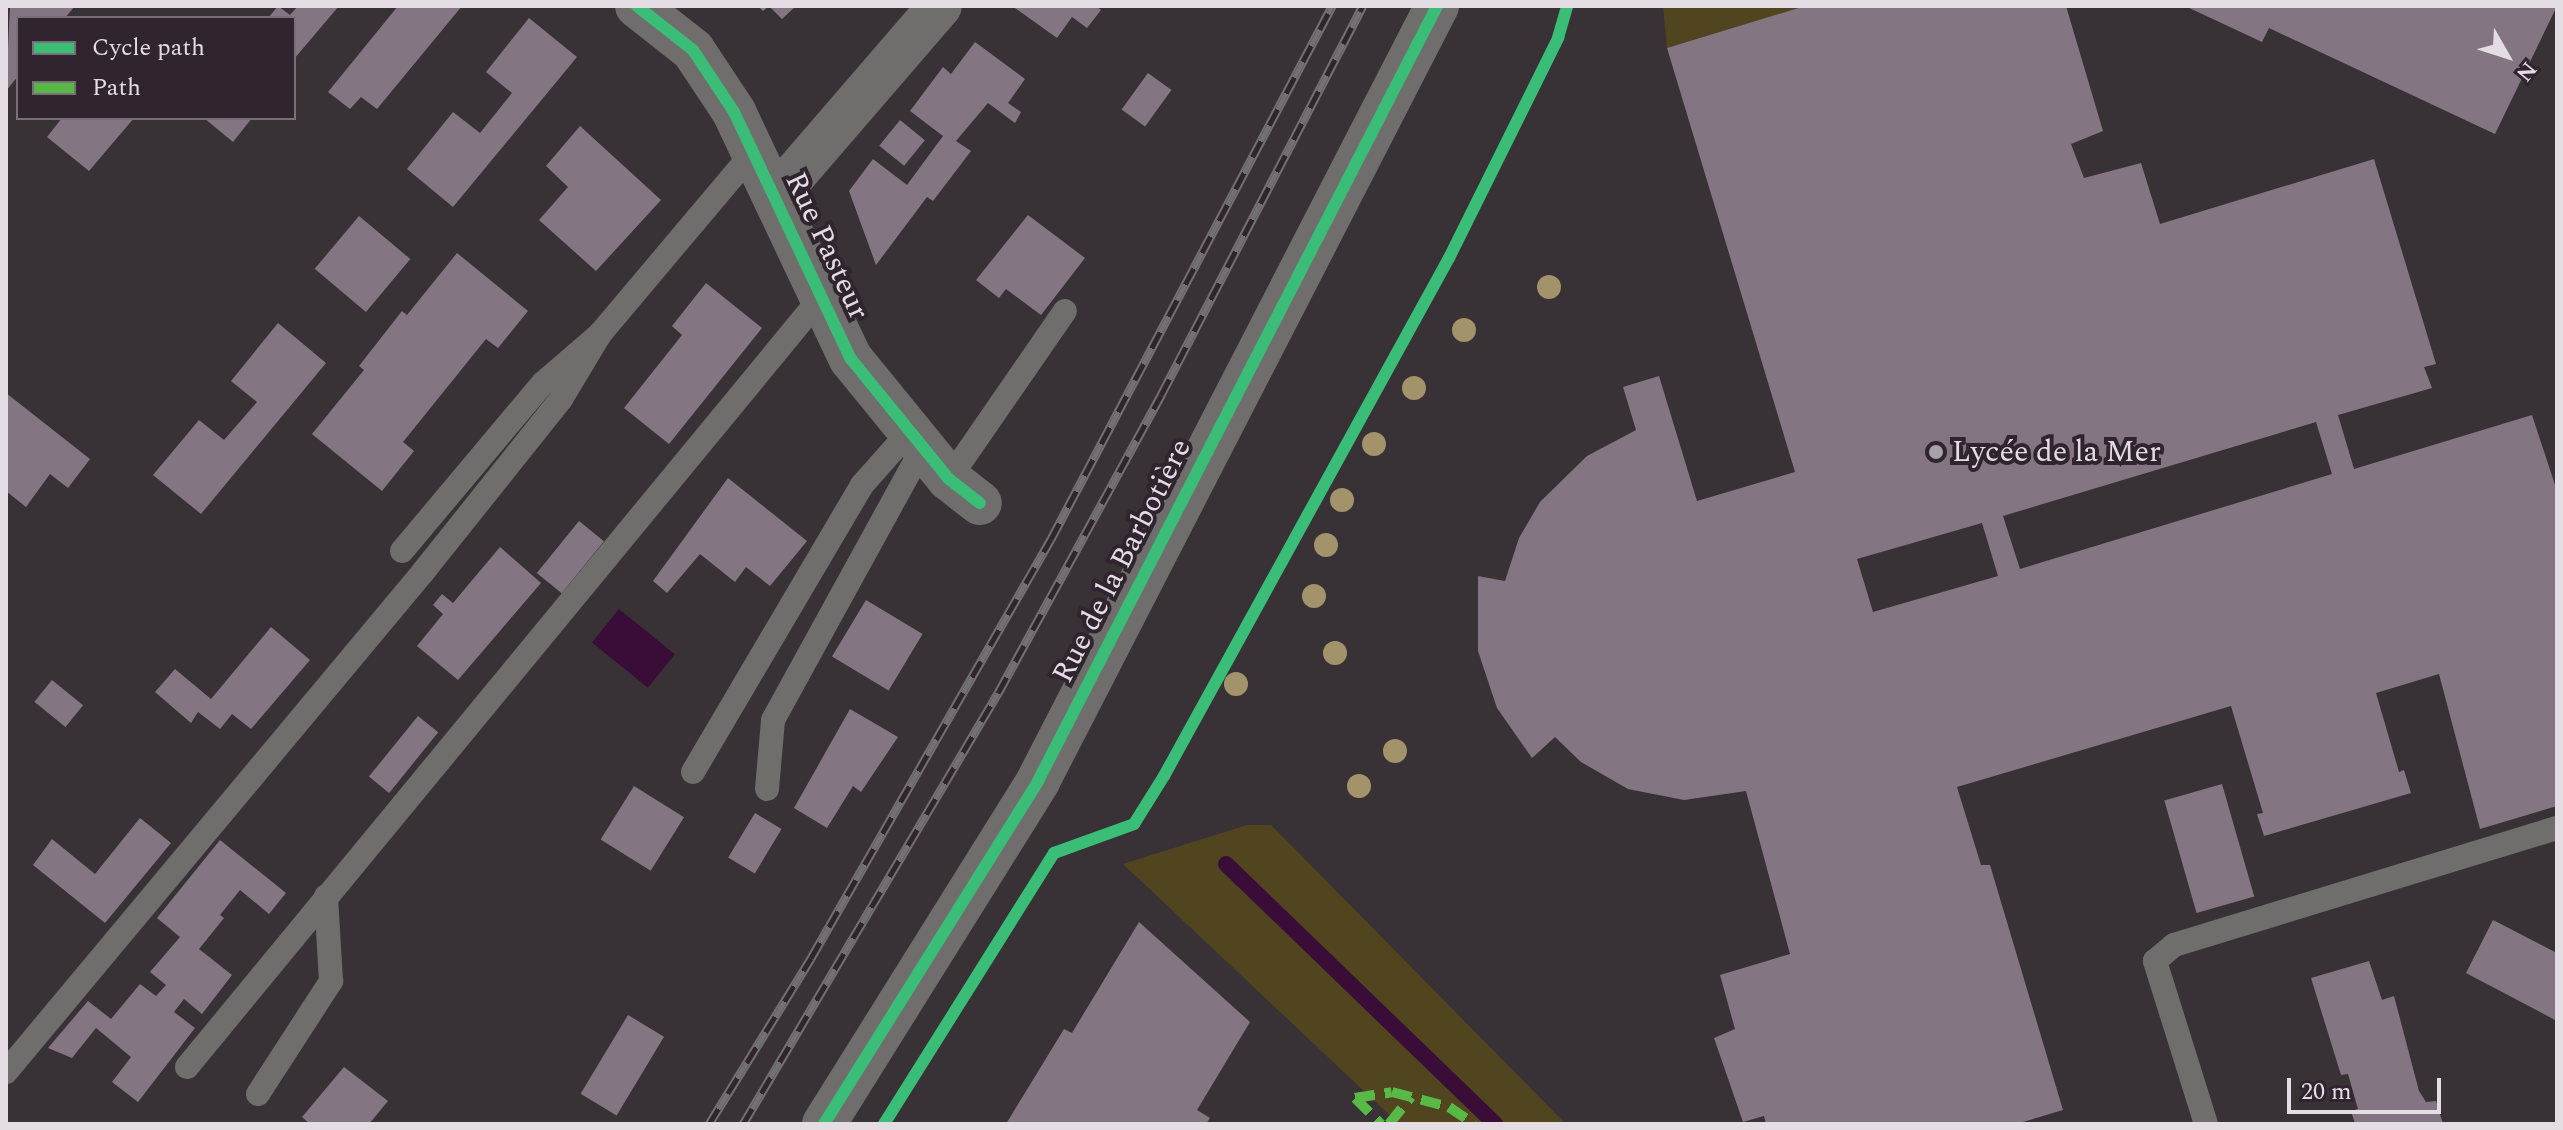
<!DOCTYPE html>
<html>
<head>
<meta charset="utf-8">
<style>
	body { margin:0 }
	#map { position:relative; width:2563px; height:1130px; overflow:hidden; background:#383237; font-family:Spectral,serif }
	div>[style] { position:absolute }
	[style*='--x'] { left:calc(var(--x)*1px); top:calc(var(--y)*1px); width:calc(var(--w)*1px); rotate:calc(var(--a)*1deg) }
	.green>* { inset:0; background:#514520 }
	.water>* { inset:0; background:#390d37; transform-origin:0 0 }
	.stream>* { height:16px; margin:-8px; padding:0 8px; transform-origin:8px; border-radius:8px; background:#390d37 }
	.building>* { inset:0; background:#837682; transform-origin:0 0 }
	.service>* { height:24px; margin:-12px; padding:0 12px; transform-origin:12px; border-radius:12px; background:#706e6d }
	.minor>* { height:44px; margin:-22px; padding:0 22px; transform-origin:22px; border-radius:22px; background:#706e6d }
	.rail>* { height:9px; margin-top:-4.5px; transform-origin:0; background:repeating-linear-gradient(90deg,#30252f 0 18px,#737071 0 36px); box-sizing:border-box; border-block:2px solid #737071 }
	.quiet>* { height:10px; margin-top:-5px; transform-origin:0; background:repeating-linear-gradient(90deg,#58b947 0 20px,transparent 0 30px) }
	.cycleway>* { height:12px; margin:-6px; padding:0 6px; transform-origin:6px; border-radius:6px; background:#3abd76 }
	.trees>* { width:24px; height:24px; margin:-12px; border-radius:50%; background:#a3936a }
	.dots>* { width:22px; height:22px; translate:-50% -50%; box-sizing:border-box; border:4px solid #30252f; border-radius:50% }
	span { translate:-50% -50%; white-space:nowrap; text-align:center; line-height:1.15; -webkit-text-stroke:8px #30252f; paint-order:stroke }
	.street-label { font-size:30px; color:#e4dde3 }
	.poi-label { font-size:30px; color:#e4dde3 }
	.left { translate:0 -50%; text-align:left }
	.frame { position:absolute; inset:0; border:8px solid #e4dde3; pointer-events:none }
	.legend { position:absolute; left:16px; top:16px; width:280px; height:104px; box-sizing:border-box; background:#30252f; border:2px solid #786f77; margin:0; padding:10px 14px; list-style:none; font-size:24px; color:#e4dde3 }
	.legend li { display:flex; align-items:center; gap:16px; height:40px }
	.legend b { width:40px; border:2px solid #786f77 }
	.north { position:absolute; left:2467px; top:16px; width:80px; height:80px; -webkit-text-stroke:6px #30252f; paint-order:stroke; rotate:129deg; font-size:22px; font-weight:700; line-height:32px; text-align:center; color:#e4dde3 }
	.north::after { content:''; display:block; margin:auto; width:28px; height:36px; background:#e4dde3; clip-path:polygon(50% 0,100% 100%,50% 72%,0 100%) }
	.scale { position:absolute; left:2287px; top:1078px; width:154px; height:36px; box-sizing:border-box; border:4px solid #e4dde3; border-top:0; padding-left:10px; font-size:24px; line-height:28px; white-space:nowrap; color:#e4dde3; -webkit-text-stroke:6px #30252f; paint-order:stroke }
</style>
</head>
<body>
<div id="map">
	<div class="green">
		<div style="clip-path:polygon(1663px 6px,1805px 6px,1667px 48px)"></div>
		<div style="clip-path:polygon(1247px 825px,1271px 825px,1566px 1124px,1399px 1124px,1123px 864px)"></div>
	</div>
	<div class="water">
		<div style="left:619px;top:609px;width:72px;height:43px;rotate:39deg"></div>
	</div>
	<div class="stream">
		<div style="--x:1226;--y:864;--w:374;--a:44"></div>
	</div>
	<div class="building">
		<div style="clip-path:polygon(10px 6px,75px 6px,65px 18px,18px 18px,18px 76px,6px 91px)"></div>
		<div style="clip-path:polygon(278px 6px,290px 15px,298px 6px,339px 6px,294px 59px,294px 18px,268px 18px)"></div>
		<div style="clip-path:polygon(398px 6px,462px 6px,377px 109px,361px 97px,350px 109px,328px 92px)"></div>
		<div style="clip-path:polygon(758px 6px,796px 6px,782px 19px,769px 6px,763px 11px)"></div>
		<div style="clip-path:polygon(1012px 6px,1096px 6px,1101px 10px,1087px 28px,1072px 17px,1057px 38px)"></div>
		<div style="clip-path:polygon(evenodd,1805px 6px,2066px 6px,2103px 131px,2071px 144px,2084px 178px,2141px 163px,2160px 224px,2374px 159px,2436px 364px,2424px 367px,2432px 388px,2338px 415px,2354px 469px,2532px 415px,2557px 491px,2557px 806px,2480px 829px,2439px 674px,2376px 693px,2399px 772px,2404px 770px,2411px 793px,2264px 836px,2257px 814px,2263px 813px,2231px 706px,1957px 787px,1981px 865px,1990px 865px,2063px 1110px,2016px 1124px,1766px 1124px,1764px 1116px,1743px 1122px,1714px 1038px,1735px 1029px,1720px 975px,1790px 954px,1746px 791px,1684px 800px,1628px 789px,1581px 762px,1555px 737px,1532px 758px,1497px 708px,1478px 651px,1478px 576px,1505px 581px,1519px 538px,1540px 502px,1587px 456px,1636px 430px,1623px 387px,1659px 376px,1697px 501px,1795px 472px,1667px 48px,1805px 6px,2316px 422px,2332px 474px,2020px 569px,2003px 516px,2316px 422px,1805px 6px,1982px 523px,1998px 576px,1873px 612px,1857px 559px,1982px 523px)"></div>
		<div style="clip-path:polygon(2185px 6px,2553px 6px,2556px 8px,2495px 134px,2269px 28px,2262px 42px)"></div>
		<div style="clip-path:polygon(529px 18px,577px 57px,453px 207px,407px 169px,453px 112px,480px 133px,512px 93px,486px 72px)"></div>
		<div style="clip-path:polygon(975px 42px,1025px 79px,1008px 103px,1021px 112px,1015px 123px,988px 103px,956px 141px,971px 151px,933px 201px,927px 197px,876px 265px,849px 191px,873px 159px,907px 185px,943px 136px,910px 111px,943px 67px,951px 74px)"></div>
		<div style="left:1148px;top:73px;width:29px;height:45px;rotate:36deg"></div>
		<div style="clip-path:polygon(62px 118px,134px 118px,89px 171px,47px 137px)"></div>
		<div style="clip-path:polygon(204px 118px,252px 118px,233px 142px)"></div>
		<div style="left:900px;top:120px;width:32px;height:33px;rotate:39deg"></div>
		<div style="clip-path:polygon(580px 126px,661px 200px,596px 271px,539px 220px,568px 187px,546px 166px)"></div>
		<div style="clip-path:polygon(1028px 215px,1085px 258px,1041px 315px,1006px 289px,999px 298px,976px 280px)"></div>
		<div style="left:359px;top:216px;width:67px;height:69px;rotate:40deg"></div>
		<div style="clip-path:polygon(457px 253px,528px 311px,498px 348px,486px 339px,403px 442px,414px 451px,382px 491px,312px 434px,364px 370px,359px 366px,402px 311px,407px 315px)"></div>
		<div style="clip-path:polygon(706px 283px,762px 328px,669px 444px,624px 408px,682px 335px,672px 326px)"></div>
		<div style="clip-path:polygon(278px 323px,326px 363px,201px 514px,153px 475px,199px 420px,224px 440px,257px 402px,231px 381px)"></div>
		<div style="clip-path:polygon(6px 393px,90px 459px,68px 488px,50px 474px,26px 507px,6px 491px)"></div>
		<div style="clip-path:polygon(728px 478px,807px 541px,770px 586px,746px 567px,735px 582px,700px 554px,667px 593px,653px 581px)"></div>
		<div style="left:579px;top:521px;width:32px;height:67px;rotate:39deg"></div>
		<div style="clip-path:polygon(500px 547px,541px 583px,458px 680px,417px 646px,443px 614px,433px 605px,442px 594px,453px 603px)"></div>
		<div style="left:866px;top:600px;width:66px;height:66px;rotate:31deg"></div>
		<div style="clip-path:polygon(271px 627px,310px 660px,251px 729px,232px 714px,220px 729px,198px 712px,191px 723px,155px 692px,175px 669px,211px 699px)"></div>
		<div style="left:52px;top:680px;width:40px;height:28px;rotate:39deg"></div>
		<div style="clip-path:polygon(850px 709px,898px 737px,861px 792px,853px 786px,827px 828px,794px 808px)"></div>
		<div style="left:418px;top:716px;width:26px;height:78px;rotate:39deg"></div>
		<div style="left:2222px;top:784px;width:117px;height:60px;rotate:74deg"></div>
		<div style="left:634px;top:786px;width:59px;height:63px;rotate:32deg"></div>
		<div style="left:755px;top:813px;width:31px;height:52px;rotate:31deg"></div>
		<div style="clip-path:polygon(140px 818px,171px 843px,105px 923px,33px 865px,52px 839px,95px 874px)"></div>
		<div style="clip-path:polygon(220px 840px,286px 893px,269px 914px,240px 890px,220px 915px,224px 918px,199px 949px,232px 975px,202px 1014px,184px 999px,174px 1012px,195px 1028px,138px 1102px,112px 1082px,131px 1057px,96px 1028px,72px 1058px,48px 1048px,88px 1001px,111px 1019px,140px 984px,156px 996px,166px 985px,150px 972px,180px 937px,157px 918px)"></div>
		<div style="clip-path:polygon(2493px 920px,2555px 952px,2557px 947px,2557px 1021px,2466px 973px)"></div>
		<div style="clip-path:polygon(1139px 922px,1250px 1022px,1197px 1110px,1210px 1118px,1206px 1124px,1006px 1124px,1064px 1029px,1072px 1033px)"></div>
		<div style="clip-path:polygon(2369px 961px,2382px 1000px,2394px 996px,2419px 1091px,2426px 1102px,2436px 1101px,2443px 1124px,2355px 1124px,2351px 1111px,2358px 1109px,2348px 1074px,2341px 1075px,2311px 978px)"></div>
		<div style="left:628px;top:1015px;width:42px;height:92px;rotate:31deg"></div>
		<div style="clip-path:polygon(344px 1067px,388px 1101px,369px 1124px,310px 1124px,302px 1117px)"></div>
	</div>
	<div class="service">
		<div style="--x:949;--y:479;--w:204;--a:-55.4"></div>
		<div style="--x:402;--y:551;--w:219;--a:-50"></div>
		<div style="--x:543;--y:383;--w:75;--a:-40.7"></div>
		<div style="--x:600;--y:334;--w:238;--a:-49.9"></div>
		<div style="--x:693;--y:772;--w:333;--a:-59.5"></div>
		<div style="--x:862;--y:485;--w:72;--a:-48.4"></div>
		<div style="--x:767;--y:789;--w:69;--a:-85"></div>
		<div style="--x:773;--y:720;--w:311;--a:-61.2"></div>
		<div style="--x:187;--y:1067;--w:999;--a:-50.52"></div>
		<div style="--x:6;--y:1072;--w:651;--a:-50.17"></div>
		<div style="--x:423;--y:572;--w:221;--a:-51.4"></div>
		<div style="--x:561;--y:399;--w:76;--a:-59"></div>
		<div style="--x:258;--y:1094;--w:135;--a:-57.1"></div>
		<div style="--x:331;--y:981;--w:85;--a:-93.4"></div>
		<div style="--x:2206;--y:1124;--w:171;--a:-107.4"></div>
		<div style="--x:2155;--y:961;--w:25;--a:-40"></div>
		<div style="--x:2174;--y:945;--w:400;--a:-17"></div>
	</div>
	<div class="minor">
		<div style="--x:637;--y:6;--w:71;--a:38.2"></div>
		<div style="--x:693;--y:50;--w:74;--a:56.5"></div>
		<div style="--x:734;--y:112;--w:273;--a:64.7"></div>
		<div style="--x:851;--y:359;--w:155;--a:50.8"></div>
		<div style="--x:949;--y:479;--w:39;--a:38"></div>
		<div style="--x:775;--y:197;--w:252;--a:-49.2"></div>
		<div style="--x:824;--y:1124;--w:404;--a:-58"></div>
		<div style="--x:1038;--y:781;--w:872;--a:-62.76"></div>
	</div>
	<div class="rail">
		<div style="--x:709;--y:1124;--w:195;--a:-58.4"></div>
		<div style="--x:811;--y:958;--w:483;--a:-60.2"></div>
		<div style="--x:1051;--y:539;--w:603;--a:-62.2"></div>
		<div style="--x:743;--y:1124;--w:501;--a:-59.39"></div>
		<div style="--x:998;--y:693;--w:340;--a:-61.3"></div>
		<div style="--x:1161;--y:395;--w:438;--a:-62.6"></div>
	</div>
	<div class="quiet">
		<div style="--x:1355;--y:1098;--w:37;--a:-9"></div>
		<div style="--x:1392;--y:1092;--w:59;--a:14.7"></div>
		<div style="--x:1449;--y:1107;--w:30;--a:34"></div>
		<div style="--x:1355;--y:1098;--w:37;--a:45"></div>
		<div style="--x:1389;--y:1124;--w:35;--a:-51"></div>
	</div>
	<div class="cycleway">
		<div style="--x:637;--y:6;--w:71;--a:38.2"></div>
		<div style="--x:693;--y:50;--w:74;--a:56.5"></div>
		<div style="--x:734;--y:112;--w:273;--a:64.7"></div>
		<div style="--x:851;--y:359;--w:155;--a:50.8"></div>
		<div style="--x:949;--y:479;--w:39;--a:38"></div>
		<div style="--x:824;--y:1124;--w:404;--a:-58"></div>
		<div style="--x:1038;--y:781;--w:872;--a:-62.76"></div>
		<div style="--x:884;--y:1124;--w:320;--a:-57.9"></div>
		<div style="--x:1054;--y:853;--w:85;--a:-19.9"></div>
		<div style="--x:1134;--y:824;--w:57;--a:-58"></div>
		<div style="--x:1164;--y:776;--w:591;--a:-61.18"></div>
		<div style="--x:1449;--y:258;--w:246;--a:-63.6"></div>
		<div style="--x:1558;--y:38;--w:33;--a:-74"></div>
	</div>
	<div class="trees">
		<div style="left:1549px;top:287px"></div>
		<div style="left:1464px;top:330px"></div>
		<div style="left:1414px;top:388px"></div>
		<div style="left:1374px;top:444px"></div>
		<div style="left:1342px;top:500px"></div>
		<div style="left:1326px;top:545px"></div>
		<div style="left:1314px;top:596px"></div>
		<div style="left:1335px;top:653px"></div>
		<div style="left:1236px;top:684px"></div>
		<div style="left:1395px;top:751px"></div>
		<div style="left:1359px;top:786px"></div>
	</div>
	<div class="dots">
		<div style="left:1936px;top:452px;background:#a8a1a7"></div>
	</div>
	<div class="street-label">
		<span style="left:827px;top:246px;rotate:65deg">Rue Pasteur</span>
		<span style="left:1122px;top:561px;rotate:-63deg">Rue de la Barbotière</span>
	</div>
	<div class="poi-label">
		<span class="left" style="left:1952px;top:452px">Lycée de la Mer</span>
	</div>
	<div class="frame"></div>
	<ul class="legend">
	<li><b style="height:10px;background:#3abd76"></b>Cycle path</li>
	<li><b style="height:10px;background:#58b947"></b>Path</li>
	</ul>
	<div class="north">N</div>
	<div class="scale">20 m</div>
</div>
</body>
</html>
